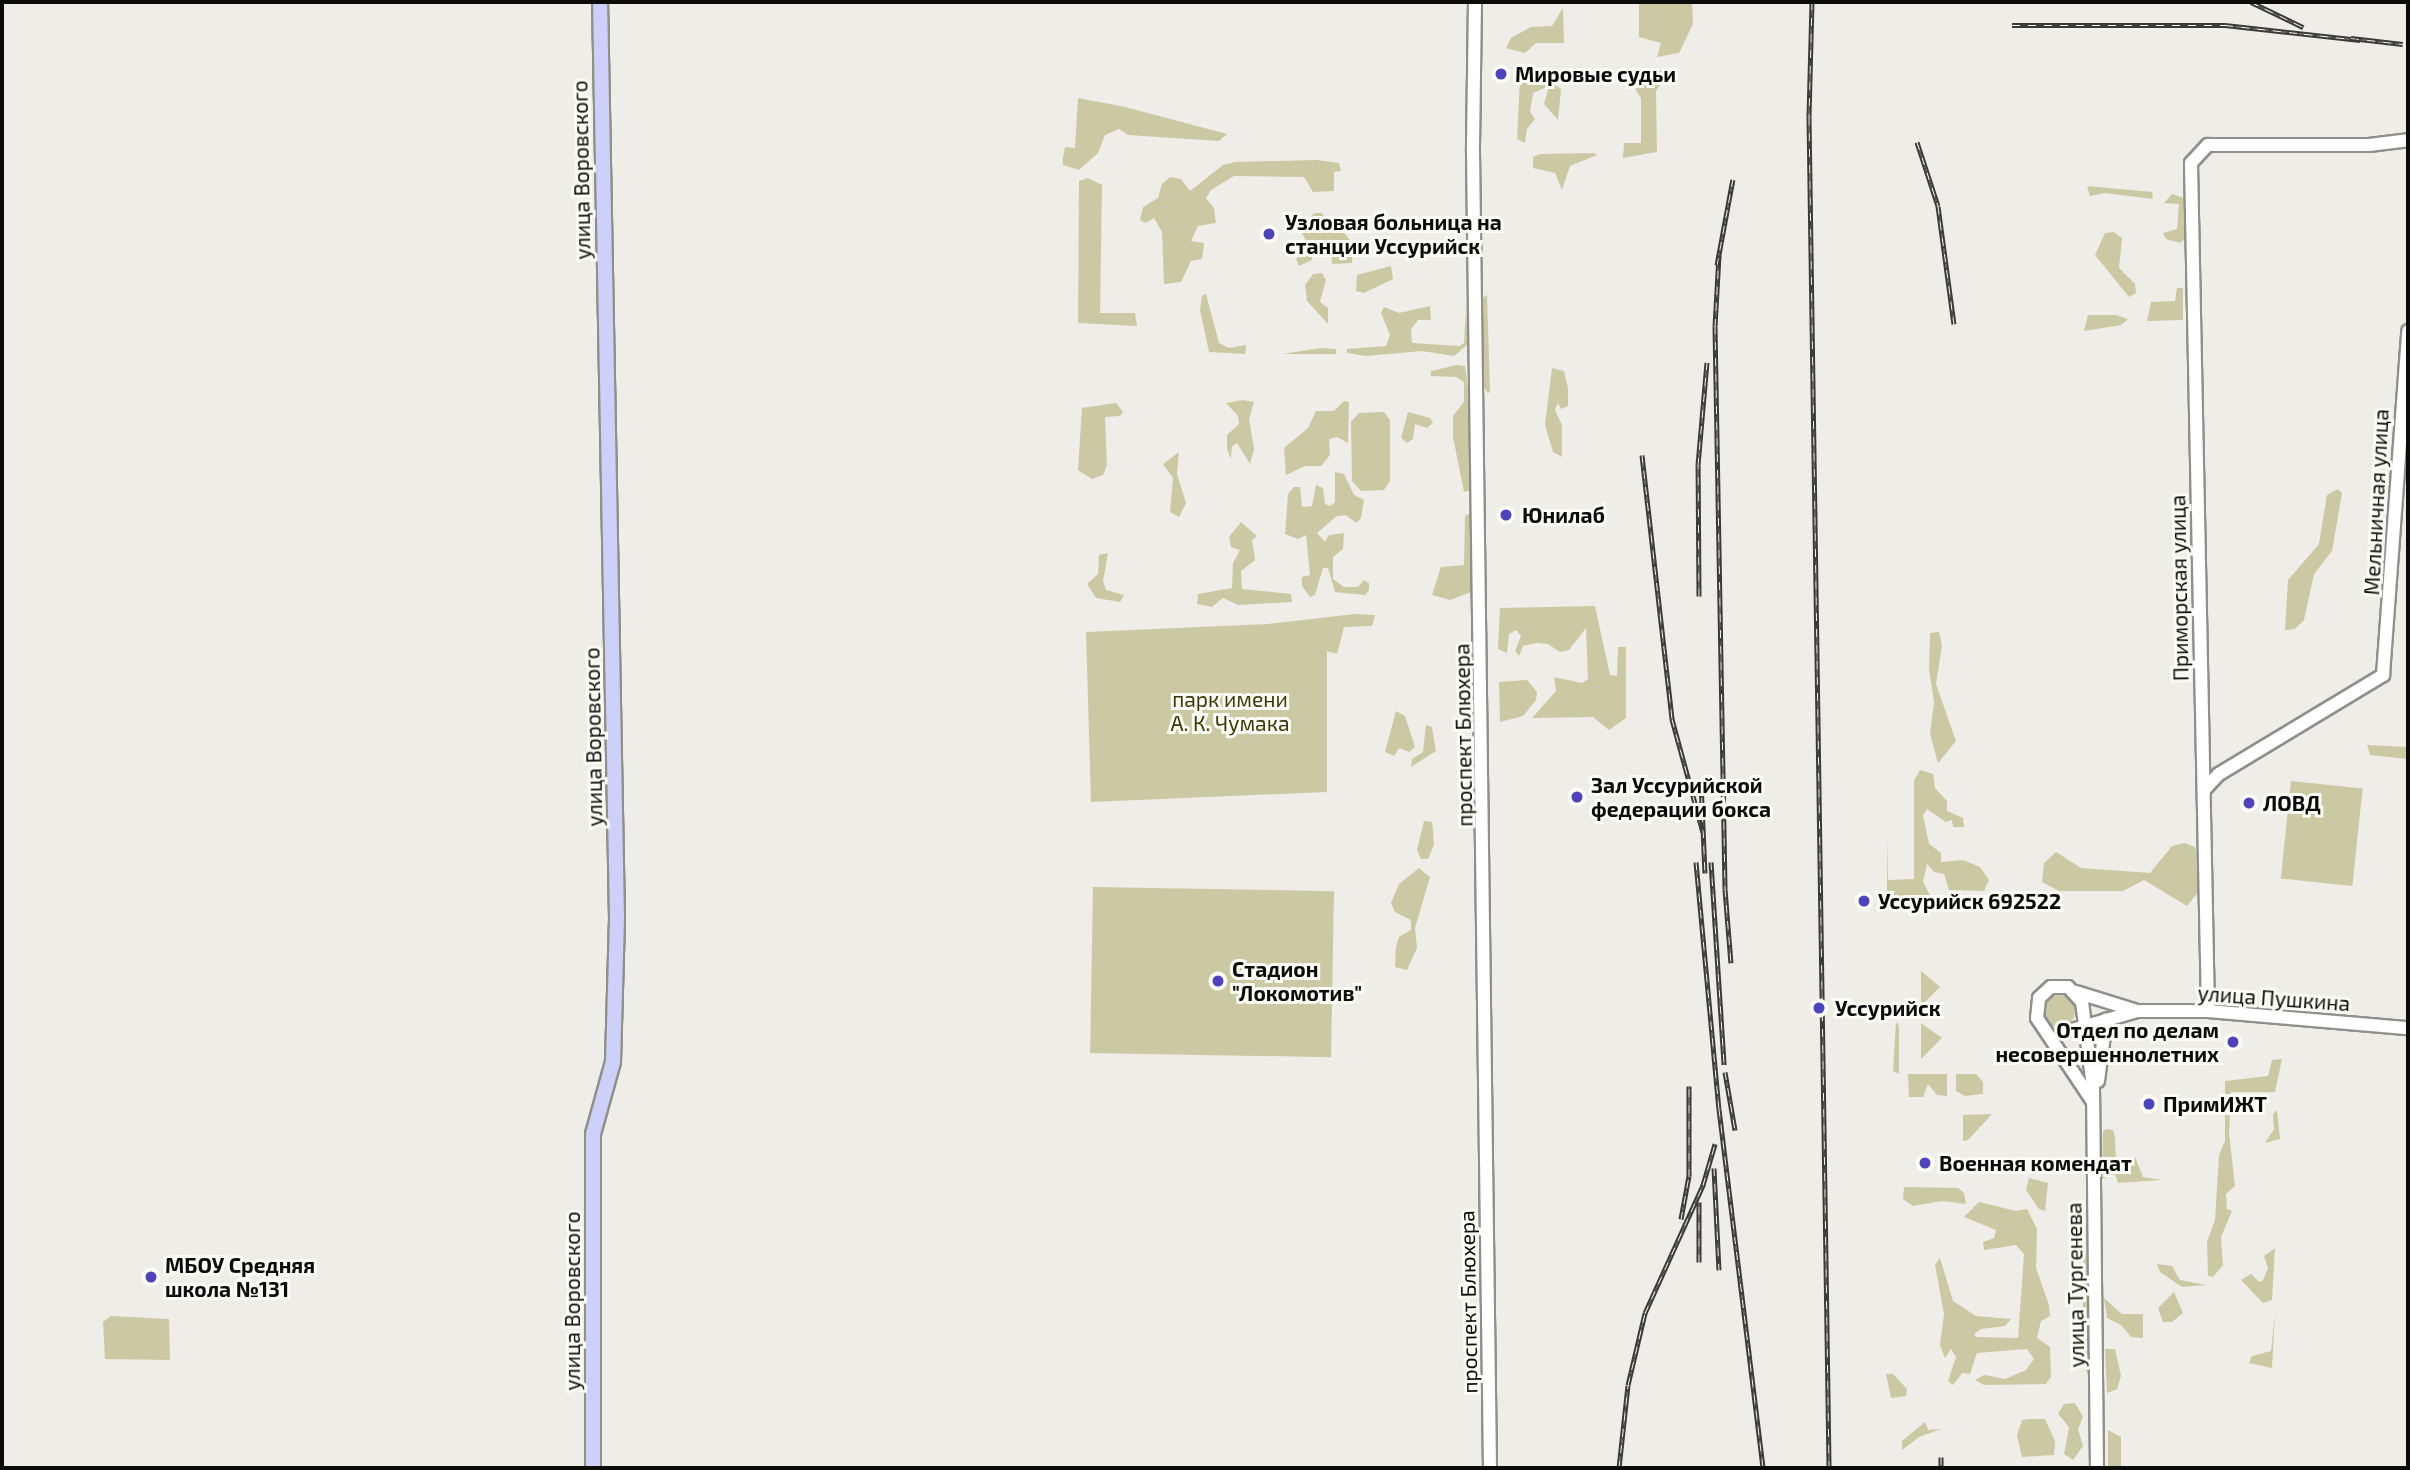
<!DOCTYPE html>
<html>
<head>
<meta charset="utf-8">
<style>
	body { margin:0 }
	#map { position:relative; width:2410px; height:1470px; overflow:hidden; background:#eeede8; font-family:"Exo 2",sans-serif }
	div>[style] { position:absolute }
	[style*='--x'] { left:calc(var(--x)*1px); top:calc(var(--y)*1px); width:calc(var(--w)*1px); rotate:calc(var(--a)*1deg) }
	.green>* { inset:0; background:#cbc9a4; transform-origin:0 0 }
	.round { border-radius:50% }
	.roads { filter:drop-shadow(2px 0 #90908b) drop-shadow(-2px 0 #90908b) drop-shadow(0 2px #90908b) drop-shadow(0 -2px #90908b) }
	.secondary>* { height:12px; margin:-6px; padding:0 6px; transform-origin:6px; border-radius:6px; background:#fff }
	.primary>* { height:14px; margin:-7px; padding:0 7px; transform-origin:7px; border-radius:7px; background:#cdd0f9 }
	.rail>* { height:5px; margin-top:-2.5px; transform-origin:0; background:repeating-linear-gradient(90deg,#fbfbf5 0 8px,#3a3a38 0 16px); box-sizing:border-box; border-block:2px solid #3a3a38 }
	.dots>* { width:19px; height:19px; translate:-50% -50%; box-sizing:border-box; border:4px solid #fbfbf5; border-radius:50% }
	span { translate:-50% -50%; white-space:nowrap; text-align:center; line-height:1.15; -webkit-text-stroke:6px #fbfbf5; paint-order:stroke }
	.poi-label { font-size:21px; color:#0c0c0b; font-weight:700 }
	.left { translate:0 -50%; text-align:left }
	.right { translate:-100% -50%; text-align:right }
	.street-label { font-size:21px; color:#0c0c0b }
	.park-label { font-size:21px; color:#3c3805 }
	.frame { position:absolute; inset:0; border:4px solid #0c0c0b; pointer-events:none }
</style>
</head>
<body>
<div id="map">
	<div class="green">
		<div style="clip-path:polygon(1639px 2px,1692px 2px,1693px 24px,1679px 53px,1657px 57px,1661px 43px,1639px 37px)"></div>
		<div style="clip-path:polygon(1563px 8px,1564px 43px,1536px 43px,1525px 53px,1506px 48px,1511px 38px,1531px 27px,1552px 26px)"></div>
		<div style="clip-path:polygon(1659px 70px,1668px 73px,1656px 91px,1657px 152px,1623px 158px,1624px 143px,1641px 143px,1641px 98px,1635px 89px,1648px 84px)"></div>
		<div style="clip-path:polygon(1520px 80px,1549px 81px,1561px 89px,1558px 120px,1544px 104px,1549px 86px,1533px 93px,1530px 112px,1535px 119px,1527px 129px,1525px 143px,1517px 139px)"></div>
		<div style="clip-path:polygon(1078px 98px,1125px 107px,1227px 134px,1219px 141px,1128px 135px,1119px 129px,1105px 135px,1098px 153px,1079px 170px,1063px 165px,1063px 157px,1065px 147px,1075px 148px)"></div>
		<div style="clip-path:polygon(1540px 154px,1594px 153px,1597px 155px,1570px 166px,1562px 190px,1555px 173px,1533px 168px,1533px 157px)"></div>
		<div style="clip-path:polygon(1317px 160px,1339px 163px,1341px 171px,1334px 172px,1334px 191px,1313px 192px,1304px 177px,1234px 176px,1211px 190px,1206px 198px,1214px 208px,1216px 223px,1198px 226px,1191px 241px,1204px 243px,1202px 259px,1191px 261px,1181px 282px,1164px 284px,1162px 232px,1154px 218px,1146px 223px,1140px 220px,1143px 207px,1158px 198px,1162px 184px,1170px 177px,1181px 179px,1190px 191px,1223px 165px,1235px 162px)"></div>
		<div style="clip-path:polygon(1088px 178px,1102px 185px,1100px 313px,1135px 313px,1137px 326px,1078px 323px,1079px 181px)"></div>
		<div style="clip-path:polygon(2087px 186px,2152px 192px,2153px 199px,2105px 193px,2090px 196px)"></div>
		<div style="clip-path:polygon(2172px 194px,2187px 199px,2189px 235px,2180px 243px,2166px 239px,2163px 233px,2177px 229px,2179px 204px,2164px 203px)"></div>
		<div style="clip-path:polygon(1314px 213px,1322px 213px,1328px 223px,1346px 235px,1353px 244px,1352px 263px,1332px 264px,1331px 246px,1312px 244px,1312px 260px,1299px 266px,1296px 259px,1305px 250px,1306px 241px,1300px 229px)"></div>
		<div style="clip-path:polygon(2114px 232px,2122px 238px,2119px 268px,2135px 284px,2136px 293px,2129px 297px,2095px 255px,2105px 233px)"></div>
		<div style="clip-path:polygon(1391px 266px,1393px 279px,1364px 293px,1356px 291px,1357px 275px)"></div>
		<div style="clip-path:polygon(1322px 273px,1326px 280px,1320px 302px,1328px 308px,1328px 324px,1307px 301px,1305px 285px,1313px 274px)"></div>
		<div style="clip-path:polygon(2177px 288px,2183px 288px,2183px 320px,2147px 321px,2151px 302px,2175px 301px)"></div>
		<div style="clip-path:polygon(1467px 293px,1468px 344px,1454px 356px,1422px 351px,1366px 356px,1347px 353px,1347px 349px,1386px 346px,1390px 335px,1381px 313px,1384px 307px,1399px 313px,1430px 306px,1431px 320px,1418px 320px,1411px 329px,1412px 343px,1459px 346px,1464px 343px)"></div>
		<div style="clip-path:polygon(1206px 294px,1219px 343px,1229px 348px,1246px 345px,1245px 354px,1209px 352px,1200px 310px,1202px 296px)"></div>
		<div style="clip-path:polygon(1487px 295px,1490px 392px,1488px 393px,1481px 383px,1482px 298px)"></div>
		<div style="clip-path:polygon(2088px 315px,2116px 315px,2128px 319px,2121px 325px,2084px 331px)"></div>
		<div style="clip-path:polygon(1321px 348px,1336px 349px,1336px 354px,1282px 354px)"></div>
		<div style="clip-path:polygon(1457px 365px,1465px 366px,1470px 403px,1471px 490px,1464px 492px,1453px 437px,1453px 416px,1464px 402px,1464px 382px,1456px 377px,1431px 376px,1431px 371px)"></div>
		<div style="clip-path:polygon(1552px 368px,1564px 371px,1568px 388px,1568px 406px,1561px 409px,1558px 403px,1555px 410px,1562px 425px,1562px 457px,1553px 452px,1545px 425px)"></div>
		<div style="clip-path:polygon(1243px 400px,1254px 402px,1249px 419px,1254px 449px,1250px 464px,1237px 443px,1232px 446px,1231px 459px,1227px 449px,1227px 435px,1239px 424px,1238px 416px,1226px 403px)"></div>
		<div style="clip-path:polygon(1344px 401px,1349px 402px,1348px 443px,1337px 437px,1329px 439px,1330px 455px,1321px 466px,1305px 466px,1286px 475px,1284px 448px,1308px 428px,1316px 411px,1334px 411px)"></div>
		<div style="clip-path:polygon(1116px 403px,1123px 412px,1120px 416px,1105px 417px,1107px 465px,1103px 475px,1092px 479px,1078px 470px,1082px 408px)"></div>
		<div style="clip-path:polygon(1384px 412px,1390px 420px,1390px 481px,1384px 490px,1361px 491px,1352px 481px,1351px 422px,1359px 413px)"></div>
		<div style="clip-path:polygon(1408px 412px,1430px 418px,1433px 423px,1427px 428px,1415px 424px,1413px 439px,1407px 443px,1401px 438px)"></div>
		<div style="clip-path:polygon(1179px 452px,1177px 474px,1186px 503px,1179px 517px,1170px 512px,1173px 478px,1163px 464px)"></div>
		<div style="clip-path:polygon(1335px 472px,1344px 474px,1354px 495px,1364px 500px,1361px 518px,1356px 523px,1346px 515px,1337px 516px,1317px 533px,1325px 542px,1329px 535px,1344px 533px,1343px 549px,1333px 557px,1333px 579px,1344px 587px,1358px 587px,1364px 580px,1369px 583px,1369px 590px,1365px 595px,1335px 592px,1328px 568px,1323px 568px,1315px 595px,1310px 597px,1302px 586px,1302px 577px,1310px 575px,1306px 535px,1298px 539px,1285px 534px,1288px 494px,1294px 487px,1300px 487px,1302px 507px,1312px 506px,1316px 485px,1323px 488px,1325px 504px,1330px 506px,1335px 502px)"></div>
		<div style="clip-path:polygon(2338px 489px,2342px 493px,2332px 551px,2314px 574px,2304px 620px,2295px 629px,2285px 630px,2288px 580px,2319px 544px,2327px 495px)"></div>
		<div style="clip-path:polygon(1469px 514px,1473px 518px,1474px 591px,1450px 600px,1432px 595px,1441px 567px,1464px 565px,1465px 516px)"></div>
		<div style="clip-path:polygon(1241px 522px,1257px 536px,1252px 540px,1255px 560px,1241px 571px,1242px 589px,1291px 594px,1292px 602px,1238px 605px,1223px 598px,1212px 607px,1197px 604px,1198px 594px,1232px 588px,1233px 563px,1240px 550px,1231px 547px,1229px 537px)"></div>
		<div style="clip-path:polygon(1108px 553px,1103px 581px,1106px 590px,1124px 595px,1120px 602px,1096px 598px,1087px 584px,1098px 574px,1099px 555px)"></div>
		<div style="clip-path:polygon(1595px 606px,1610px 675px,1617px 676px,1618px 647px,1626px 647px,1626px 718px,1609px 730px,1593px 717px,1532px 718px,1556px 691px,1554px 677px,1582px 683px,1588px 679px,1586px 628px,1569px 650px,1560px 652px,1548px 644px,1536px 643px,1523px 646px,1519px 656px,1515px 651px,1521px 636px,1516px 630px,1509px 634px,1507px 653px,1498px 649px,1500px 608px)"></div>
		<div style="clip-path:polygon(1355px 614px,1375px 615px,1372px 626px,1344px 627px,1337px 654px,1327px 651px,1327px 792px,1091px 802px,1086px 632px,1267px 624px)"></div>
		<div style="clip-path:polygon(1939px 632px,1942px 645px,1936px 684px,1956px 741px,1938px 763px,1930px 734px,1934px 702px,1929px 669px,1930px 633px)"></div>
		<div style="clip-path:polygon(1527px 680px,1537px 692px,1536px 700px,1523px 716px,1500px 722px,1499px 682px)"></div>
		<div style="clip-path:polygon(1396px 711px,1405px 716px,1415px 747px,1409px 752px,1399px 748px,1394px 756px,1385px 752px)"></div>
		<div style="clip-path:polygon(1426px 725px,1432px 727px,1436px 751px,1411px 767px,1412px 759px,1423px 752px)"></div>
		<div style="clip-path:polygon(2367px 745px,2408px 747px,2408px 759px,2370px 755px)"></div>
		<div style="clip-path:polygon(1920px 770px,1933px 774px,1935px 788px,1947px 801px,1947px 811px,1963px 818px,1964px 827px,1953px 827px,1952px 820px,1946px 822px,1927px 809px,1923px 815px,1929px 844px,1941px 853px,1941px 862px,1963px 860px,1980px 867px,1989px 880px,1984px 891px,1949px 890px,1944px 874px,1934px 872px,1927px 864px,1923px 882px,1930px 895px,1926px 899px,1892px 900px,1887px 895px,1887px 835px,1888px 880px,1914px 879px,1914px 780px)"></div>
		<div style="left:2291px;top:781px;width:72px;height:98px;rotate:6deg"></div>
		<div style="clip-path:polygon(1424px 821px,1432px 822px,1433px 831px,1434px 845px,1428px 859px,1421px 859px,1417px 850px)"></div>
		<div style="clip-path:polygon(2184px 843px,2195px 847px,2202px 872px,2199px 891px,2187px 906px,2144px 880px,2123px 891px,2059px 891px,2042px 882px,2044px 863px,2056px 852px,2081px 868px,2150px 873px,2172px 846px)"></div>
		<div style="clip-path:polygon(1419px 868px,1430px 877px,1415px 928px,1417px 948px,1407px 970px,1395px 967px,1396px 947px,1399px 937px,1411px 930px,1411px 920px,1395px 912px,1391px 903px,1399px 884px)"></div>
		<div style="left:1093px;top:887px;width:241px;height:166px;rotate:1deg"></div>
		<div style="clip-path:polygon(1921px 971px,1940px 987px,1921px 1006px)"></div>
		<div class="round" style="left:2043px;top:995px;width:32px;height:32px"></div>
		<div style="clip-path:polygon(1896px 1022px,1899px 1026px,1899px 1074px,1893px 1071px)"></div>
		<div style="clip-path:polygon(1921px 1023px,1942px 1038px,1921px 1059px)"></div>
		<div style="clip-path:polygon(2282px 1059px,2275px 1092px,2231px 1092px,2229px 1133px,2235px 1186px,2226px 1194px,2227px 1209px,2232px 1211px,2221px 1237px,2223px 1265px,2213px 1277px,2208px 1276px,2207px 1242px,2215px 1220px,2219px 1155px,2225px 1141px,2225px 1081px,2268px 1076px,2272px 1060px)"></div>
		<div style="clip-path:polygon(1908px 1074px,1947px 1074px,1947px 1096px,1937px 1095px,1928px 1084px,1923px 1097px,1909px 1097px)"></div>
		<div style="clip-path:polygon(1956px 1074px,1976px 1074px,1983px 1082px,1983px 1094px,1965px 1096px,1956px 1091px)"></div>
		<div style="clip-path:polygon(2277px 1110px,2280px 1139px,2265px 1143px,2274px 1129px,2273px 1114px)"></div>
		<div style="clip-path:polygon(1992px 1114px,1968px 1140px,1963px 1141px,1963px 1115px)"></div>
		<div style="clip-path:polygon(2107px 1129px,2113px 1130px,2115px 1138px,2116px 1162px,2135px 1157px,2143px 1177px,2162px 1180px,2118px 1183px,2115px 1174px,2102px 1179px,2103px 1131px)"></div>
		<div style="clip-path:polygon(2029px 1178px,2048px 1183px,2045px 1211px,2039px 1209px,2026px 1190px)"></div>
		<div style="clip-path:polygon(1904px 1187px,1958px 1188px,1964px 1193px,1966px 1204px,1942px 1201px,1913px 1206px,1903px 1199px)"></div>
		<div style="clip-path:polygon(1979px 1202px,2016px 1211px,2027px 1209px,2037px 1229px,2036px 1268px,2049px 1305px,2050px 1316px,2041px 1321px,2037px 1338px,2050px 1347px,2051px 1377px,2046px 1384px,1984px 1385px,1975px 1380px,1984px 1375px,2005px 1379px,2026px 1370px,2034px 1359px,2027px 1349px,1977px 1353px,1970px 1374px,1962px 1373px,1953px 1385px,1948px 1381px,1956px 1357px,1951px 1349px,1945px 1358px,1940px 1345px,1944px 1314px,1935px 1265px,1940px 1258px,1953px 1301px,1976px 1316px,2011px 1319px,2005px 1326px,1981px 1329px,1974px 1334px,1976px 1337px,2018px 1338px,2024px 1254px,2016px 1245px,1984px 1250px,1983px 1242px,1994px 1238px,1996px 1230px,1964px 1217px)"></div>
		<div style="clip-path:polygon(2084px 1241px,2090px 1284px,2088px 1376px,2082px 1357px)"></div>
		<div style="clip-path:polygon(2275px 1248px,2272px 1300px,2263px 1303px,2241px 1280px,2251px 1274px,2259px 1282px,2263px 1280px,2268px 1268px,2264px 1256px)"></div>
		<div style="clip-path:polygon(2157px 1264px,2172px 1266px,2180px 1280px,2206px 1285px,2182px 1287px,2160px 1272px)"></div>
		<div style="clip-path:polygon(2174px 1292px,2183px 1313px,2172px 1322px,2163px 1322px,2158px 1308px)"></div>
		<div style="clip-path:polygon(2104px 1298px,2122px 1314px,2143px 1314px,2143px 1338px,2131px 1337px,2121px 1325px,2107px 1318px)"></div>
		<div style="clip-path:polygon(2275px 1313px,2272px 1368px,2249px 1363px,2252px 1356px,2271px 1351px)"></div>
		<div style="clip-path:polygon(111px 1316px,169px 1319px,170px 1360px,105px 1359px,103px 1322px)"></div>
		<div style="clip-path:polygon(2105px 1349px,2115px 1349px,2121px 1376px,2117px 1389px,2107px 1393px)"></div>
		<div style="clip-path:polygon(1886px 1374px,1893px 1374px,1907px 1389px,1906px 1396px,1891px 1398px)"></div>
		<div style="clip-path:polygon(2075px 1403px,2083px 1417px,2078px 1429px,2083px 1446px,2073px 1460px,2064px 1454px,2069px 1427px,2058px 1414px,2064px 1404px)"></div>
		<div style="clip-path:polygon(2030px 1419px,2045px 1419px,2055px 1441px,2054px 1455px,2022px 1457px,2017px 1435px,2022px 1420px)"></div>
		<div style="clip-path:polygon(1925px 1422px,1928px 1430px,1941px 1429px,1919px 1437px,1902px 1450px,1902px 1441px)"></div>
		<div style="clip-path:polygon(2108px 1430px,2121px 1437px,2121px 1468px,2108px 1468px)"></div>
	</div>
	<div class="roads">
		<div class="secondary">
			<div style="--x:1475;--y:2;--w:150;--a:90.8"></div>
			<div style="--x:1473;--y:152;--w:1316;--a:89.26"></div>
			<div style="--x:2204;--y:790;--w:22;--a:-47"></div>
			<div style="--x:2219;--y:774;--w:192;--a:-31.1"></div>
			<div style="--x:2383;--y:675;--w:345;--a:-85.8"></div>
			<div style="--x:2076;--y:992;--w:64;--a:17.3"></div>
			<div style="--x:2208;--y:1011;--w:848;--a:-91.15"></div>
			<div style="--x:2191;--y:163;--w:25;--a:-47"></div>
			<div style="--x:2208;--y:145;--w:161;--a:0"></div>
			<div style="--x:2369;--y:145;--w:39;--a:-7"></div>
			<div style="--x:2072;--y:1030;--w:68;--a:-16.3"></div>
			<div style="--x:2137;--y:1011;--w:71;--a:0"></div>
			<div style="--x:2208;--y:1011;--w:201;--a:4.9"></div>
			<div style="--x:2098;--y:1081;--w:62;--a:-82.5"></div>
			<div style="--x:2093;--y:1102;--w:101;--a:-123.7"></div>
			<div style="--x:2037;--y:1018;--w:20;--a:-84"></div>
			<div style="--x:2039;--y:998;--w:16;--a:-43"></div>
			<div style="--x:2051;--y:987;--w:17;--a:0"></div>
			<div style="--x:2068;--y:987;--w:21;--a:47"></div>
			<div style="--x:2082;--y:1002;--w:86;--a:82.6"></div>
			<div style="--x:2093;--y:1087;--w:381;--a:89.4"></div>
		</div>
		<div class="primary">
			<div style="--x:593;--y:1468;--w:334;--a:-90"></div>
			<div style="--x:593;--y:1134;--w:75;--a:-74.5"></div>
			<div style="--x:613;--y:1062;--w:144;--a:-88.4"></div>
			<div style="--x:617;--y:918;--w:916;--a:-91.06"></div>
		</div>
	</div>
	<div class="rail">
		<div style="--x:1812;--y:2;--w:115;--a:91.5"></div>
		<div style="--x:1809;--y:117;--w:1351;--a:89.15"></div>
		<div style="--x:2251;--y:2;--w:58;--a:25.7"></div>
		<div style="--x:2012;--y:25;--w:213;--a:0"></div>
		<div style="--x:2225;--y:25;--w:136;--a:6.3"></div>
		<div style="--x:2351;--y:38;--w:52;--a:6.6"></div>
		<div style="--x:1917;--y:142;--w:67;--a:71.8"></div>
		<div style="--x:1938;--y:206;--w:119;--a:82.3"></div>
		<div style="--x:1719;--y:255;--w:71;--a:93.2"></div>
		<div style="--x:1715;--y:326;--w:563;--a:88.98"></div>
		<div style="--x:1725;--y:889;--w:74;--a:85.4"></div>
		<div style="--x:1717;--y:265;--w:87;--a:-79.5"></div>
		<div style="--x:1642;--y:455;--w:266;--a:83.5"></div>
		<div style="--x:1672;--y:719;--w:117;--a:74.7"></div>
		<div style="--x:1699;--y:596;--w:131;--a:-90.4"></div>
		<div style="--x:1698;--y:465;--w:103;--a:-85"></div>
		<div style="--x:1701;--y:782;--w:91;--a:87.5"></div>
		<div style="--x:1696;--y:862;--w:248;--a:84.7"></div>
		<div style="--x:1719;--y:1109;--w:362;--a:83"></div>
		<div style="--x:1711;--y:862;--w:203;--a:86.3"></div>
		<div style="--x:1725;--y:1072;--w:59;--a:80.2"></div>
		<div style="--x:1714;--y:1168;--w:102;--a:87.2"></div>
		<div style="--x:1681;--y:1219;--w:44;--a:-79.5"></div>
		<div style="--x:1689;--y:1176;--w:90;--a:-90"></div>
		<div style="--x:1699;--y:1262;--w:60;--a:-90"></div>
		<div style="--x:1941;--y:1457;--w:11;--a:90"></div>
		<div style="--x:1619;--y:1468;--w:83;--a:-83.8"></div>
		<div style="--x:1628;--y:1385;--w:74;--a:-76.7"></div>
		<div style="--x:1645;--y:1313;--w:141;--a:-65.6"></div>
		<div style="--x:1703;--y:1185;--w:43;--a:-73.7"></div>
	</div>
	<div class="dots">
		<div style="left:1501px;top:74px;background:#4e43ba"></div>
		<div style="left:1269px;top:234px;background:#4e43ba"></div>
		<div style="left:1506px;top:515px;background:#4e43ba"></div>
		<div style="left:1577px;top:797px;background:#4e43ba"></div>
		<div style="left:2249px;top:803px;background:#4e43ba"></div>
		<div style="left:1864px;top:901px;background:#4e43ba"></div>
		<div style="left:1218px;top:981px;background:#4e43ba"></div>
		<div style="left:1819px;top:1008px;background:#4e43ba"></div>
		<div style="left:2233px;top:1042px;background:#4e43ba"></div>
		<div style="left:2149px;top:1104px;background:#4e43ba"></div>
		<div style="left:1925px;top:1163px;background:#4e43ba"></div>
		<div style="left:151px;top:1277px;background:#4e43ba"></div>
	</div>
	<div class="poi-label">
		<span class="left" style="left:1515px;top:74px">Мировые судьи</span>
		<span class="left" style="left:1285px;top:234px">Узловая больница на<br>станции Уссурийск</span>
		<span class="left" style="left:1522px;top:515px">Юнилаб</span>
		<span class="left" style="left:1591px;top:797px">Зал Уссурийской<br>федерации бокса</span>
		<span class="left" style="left:2263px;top:803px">ЛОВД</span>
		<span class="left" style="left:1878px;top:901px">Уссурийск 692522</span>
		<span class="left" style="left:1232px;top:981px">Стадион<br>"Локомотив"</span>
		<span class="left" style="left:1835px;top:1008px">Уссурийск</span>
		<span class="right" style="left:2219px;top:1042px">Отдел по делам<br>несовершеннолетних</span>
		<span class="left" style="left:2163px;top:1104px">ПримИЖТ</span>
		<span class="left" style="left:1939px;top:1163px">Военная комендат</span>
		<span class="left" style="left:165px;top:1277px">МБОУ Средняя<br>школа №131</span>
	</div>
	<div class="street-label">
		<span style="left:581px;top:170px;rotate:-91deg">улица Воровского</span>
		<span style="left:2376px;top:502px;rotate:-87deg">Мельничная улица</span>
		<span style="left:2179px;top:588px;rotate:-91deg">Приморская улица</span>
		<span style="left:1463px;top:735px;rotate:-91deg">проспект Блюхера</span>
		<span style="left:593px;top:737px;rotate:-91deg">улица Воровского</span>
		<span style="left:2274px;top:998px;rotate:4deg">улица Пушкина</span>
		<span style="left:2075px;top:1285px;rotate:-91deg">улица Тургенева</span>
		<span style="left:572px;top:1301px;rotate:-90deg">улица Воровского</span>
		<span style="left:1468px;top:1302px;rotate:-91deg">проспект Блюхера</span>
	</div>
	<div class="park-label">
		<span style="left:1230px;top:711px">парк имени<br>А. К. Чумака</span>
	</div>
	<div class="frame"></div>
</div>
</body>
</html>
